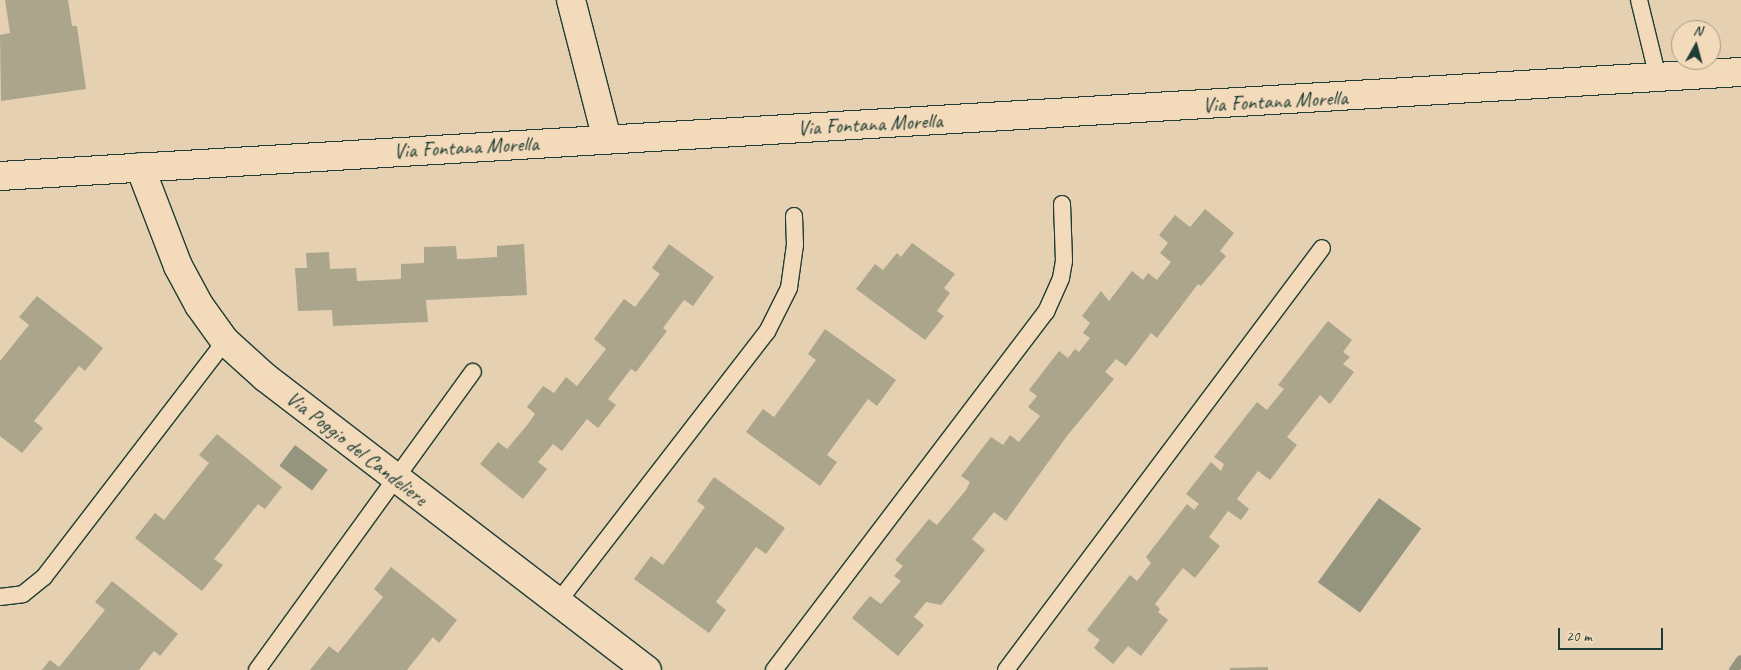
<!DOCTYPE html>
<html>
<head>
<meta charset="utf-8">
<style>
	body { margin:0 }
	#map { position:relative; width:1741px; height:670px; overflow:hidden; background:#e5d1b2; font-family:Caveat,sans-serif }
	div>[style] { position:absolute }
	[style*='--x'] { left:calc(var(--x)*1px); top:calc(var(--y)*1px); width:calc(var(--w)*1px); rotate:calc(var(--a)*1deg) }
	.water>* { inset:0; background:#94947f; transform-origin:0 0 }
	.stream>* { height:10px; margin:-5px; padding:0 5px; transform-origin:5px; border-radius:5px; background:#94947f }
	.building>* { inset:0; background:#aba58c }
	.roads { filter:drop-shadow(1px 0 #1f3d34) drop-shadow(-1px 0 #1f3d34) drop-shadow(0 1px #1f3d34) drop-shadow(0 -1px #1f3d34) }
	.service>* { height:16px; margin:-8px; padding:0 8px; transform-origin:8px; border-radius:8px; background:#f2daba }
	.minor>* { height:28px; margin:-14px; padding:0 14px; transform-origin:14px; border-radius:14px; background:#f2daba }
	.tertiary>* { height:28px; margin:-14px; padding:0 14px; transform-origin:14px; border-radius:14px; background:#f2daba }
	span { translate:-50% -50%; white-space:nowrap; text-align:center; line-height:1.15; -webkit-text-stroke:4.5px #f2daba; paint-order:stroke }
	.street-label { font-size:21px; color:#1f3d34 }
	.north { position:absolute; left:1671px; top:20px; width:50px; height:50px; box-sizing:border-box; background:#f2daba; border:1px solid #9e9b84; border-radius:50%; rotate:7deg; font-size:14px; font-weight:700; line-height:20px; text-align:center; color:#1f3d34 }
	.north::after { content:''; display:block; margin:auto; width:18px; height:22px; background:#1f3d34; clip-path:polygon(50% 0,100% 100%,50% 72%,0 100%) }
	.scale { position:absolute; left:1558px; top:628px; width:105px; height:22px; box-sizing:border-box; border:2px solid #1f3d34; border-top:0; padding-left:6px; font-size:15px; line-height:18px; white-space:nowrap; color:#1f3d34; -webkit-text-stroke:4px #f2daba; paint-order:stroke }
</style>
</head>
<body>
<div id="map">
	<div class="water">
		<div style="left:295px;top:445px;width:41px;height:26px;rotate:37deg"></div>
		<div style="left:1379px;top:498px;width:52px;height:104px;rotate:36deg"></div>
	</div>
	<div class="stream">
		<div style="--x:1734;--y:670;--w:12;--a:-55"></div>
	</div>
	<div class="building">
		<div style="clip-path:polygon(5px 0,68px 0,72px 26px,77px 26px,86px 89px,1px 101px,0 35px,10px 33px)"></div>
		<div style="clip-path:polygon(1205px 209px,1234px 233px,1220px 251px,1226px 256px,1201px 286px,1198px 284px,1157px 338px,1151px 333px,1126px 366px,1116px 359px,1105px 372px,1114px 379px,1067px 436px,1006px 521px,994px 512px,972px 539px,985px 550px,941px 605px,926px 602px,914px 617px,924px 625px,898px 656px,852px 618px,870px 596px,881px 604px,901px 581px,894px 576px,903px 566px,895px 560px,929px 519px,937px 525px,966px 490px,970px 482px,961px 476px,991px 437px,1003px 445px,1010px 435px,1019px 442px,1040px 416px,1028px 407px,1037px 396px,1029px 390px,1059px 351px,1068px 358px,1075px 349px,1079px 352px,1090px 338px,1083px 333px,1090px 323px,1082px 316px,1101px 291px,1109px 301px,1132px 271px,1143px 280px,1148px 273px,1157px 280px,1171px 262px,1160px 253px,1168px 243px,1159px 235px,1175px 215px,1190px 227px)"></div>
		<div style="clip-path:polygon(912px 243px,955px 274px,944px 288px,950px 293px,937px 311px,944px 316px,925px 340px,856px 289px,875px 264px,883px 270px,897px 253px,901px 257px)"></div>
		<div style="clip-path:polygon(524px 244px,527px 295px,426px 300px,428px 322px,333px 326px,332px 310px,298px 311px,295px 268px,307px 268px,306px 253px,329px 252px,330px 269px,356px 268px,357px 281px,401px 279px,401px 264px,424px 263px,424px 247px,456px 246px,457px 259px,465px 259px,497px 257px,497px 246px)"></div>
		<div style="clip-path:polygon(669px 244px,714px 277px,693px 306px,684px 300px,663px 328px,667px 331px,636px 372px,631px 369px,608px 399px,616px 405px,598px 428px,587px 419px,562px 451px,553px 444px,538px 462px,547px 469px,523px 499px,480px 464px,498px 442px,507px 449px,528px 424px,535px 414px,527px 407px,543px 386px,554px 393px,566px 377px,577px 386px,606px 349px,594px 339px,624px 299px,635px 307px,660px 274px,652px 268px)"></div>
		<div style="clip-path:polygon(37px 296px,103px 348px,85px 371px,79px 366px,34px 421px,43px 428px,22px 453px,0 436px,0 361px,29px 325px,19px 317px)"></div>
		<div style="clip-path:polygon(1328px 321px,1352px 340px,1343px 352px,1350px 357px,1343px 364px,1354px 372px,1330px 404px,1320px 395px,1287px 437px,1297px 445px,1270px 480px,1258px 471px,1237px 499px,1249px 509px,1241px 520px,1228px 511px,1209px 537px,1220px 546px,1195px 578px,1183px 568px,1155px 604px,1160px 609px,1158px 612px,1168px 620px,1141px 656px,1128px 646px,1113px 664px,1094px 648px,1100px 640px,1087px 630px,1130px 575px,1137px 581px,1151px 563px,1146px 557px,1187px 504px,1194px 510px,1199px 504px,1186px 494px,1211px 462px,1221px 471px,1224px 464px,1214px 457px,1257px 402px,1267px 410px,1284px 389px,1278px 385px)"></div>
		<div style="clip-path:polygon(825px 329px,896px 380px,877px 406px,868px 399px,827px 455px,837px 462px,820px 486px,746px 432px,763px 409px,774px 417px,816px 360px,808px 354px)"></div>
		<div style="clip-path:polygon(217px 434px,282px 487px,265px 509px,258px 504px,214px 559px,223px 565px,202px 591px,135px 538px,155px 513px,164px 520px,209px 463px,199px 455px)"></div>
		<div style="clip-path:polygon(714px 477px,785px 528px,766px 554px,756px 547px,716px 602px,726px 610px,709px 633px,634px 579px,651px 556px,663px 565px,705px 507px,697px 501px)"></div>
		<div style="clip-path:polygon(391px 567px,457px 620px,439px 643px,433px 637px,407px 670px,310px 670px,329px 646px,338px 653px,383px 597px,374px 589px)"></div>
		<div style="clip-path:polygon(112px 581px,178px 634px,160px 656px,154px 651px,139px 670px,42px 670px,50px 660px,59px 667px,105px 610px,95px 602px)"></div>
		<div style="clip-path:polygon(1268px 667px,1268px 670px,1230px 670px,1230px 668px)"></div>
	</div>
	<div class="roads">
		<div class="service">
			<div style="--x:1639;--y:0;--w:80;--a:76.3"></div>
			<div style="--x:0;--y:597;--w:23;--a:-7"></div>
			<div style="--x:23;--y:594;--w:27;--a:-39"></div>
			<div style="--x:44;--y:577;--w:297;--a:-52.5"></div>
			<div style="--x:558;--y:602;--w:341;--a:-52.3"></div>
			<div style="--x:767;--y:332;--w:49;--a:-63.4"></div>
			<div style="--x:789;--y:288;--w:43;--a:-82.1"></div>
			<div style="--x:795;--y:245;--w:29;--a:-92"></div>
			<div style="--x:257;--y:670;--w:368;--a:-54.1"></div>
			<div style="--x:774;--y:670;--w:450;--a:-52.8"></div>
			<div style="--x:1046;--y:312;--w:37;--a:-66"></div>
			<div style="--x:1061;--y:278;--w:17;--a:-80"></div>
			<div style="--x:1064;--y:261;--w:57;--a:-92"></div>
			<div style="--x:1006;--y:670;--w:527;--a:-53.17"></div>
		</div>
		<div class="minor">
			<div style="--x:571;--y:0;--w:144;--a:75.5"></div>
			<div style="--x:140;--y:167;--w:106;--a:69"></div>
			<div style="--x:178;--y:266;--w:44;--a:61.7"></div>
			<div style="--x:199;--y:305;--w:44;--a:54.2"></div>
			<div style="--x:225;--y:341;--w:55;--a:42.1"></div>
			<div style="--x:266;--y:378;--w:480;--a:37.5"></div>
		</div>
		<div class="tertiary">
			<div style="--x:0;--y:176;--w:1744;--a:-3.42"></div>
		</div>
	</div>
	<div class="street-label">
		<span style="left:1275px;top:101px;rotate:-3deg">Via Fontana Morella</span>
		<span style="left:870px;top:124px;rotate:-3deg">Via Fontana Morella</span>
		<span style="left:466px;top:147px;rotate:-3deg">Via Fontana Morella</span>
		<span style="left:357px;top:448px;rotate:38deg">Via Poggio del Candeliere</span>
	</div>
	<div class="north">N</div>
	<div class="scale">20 m</div>
</div>
</body>
</html>
